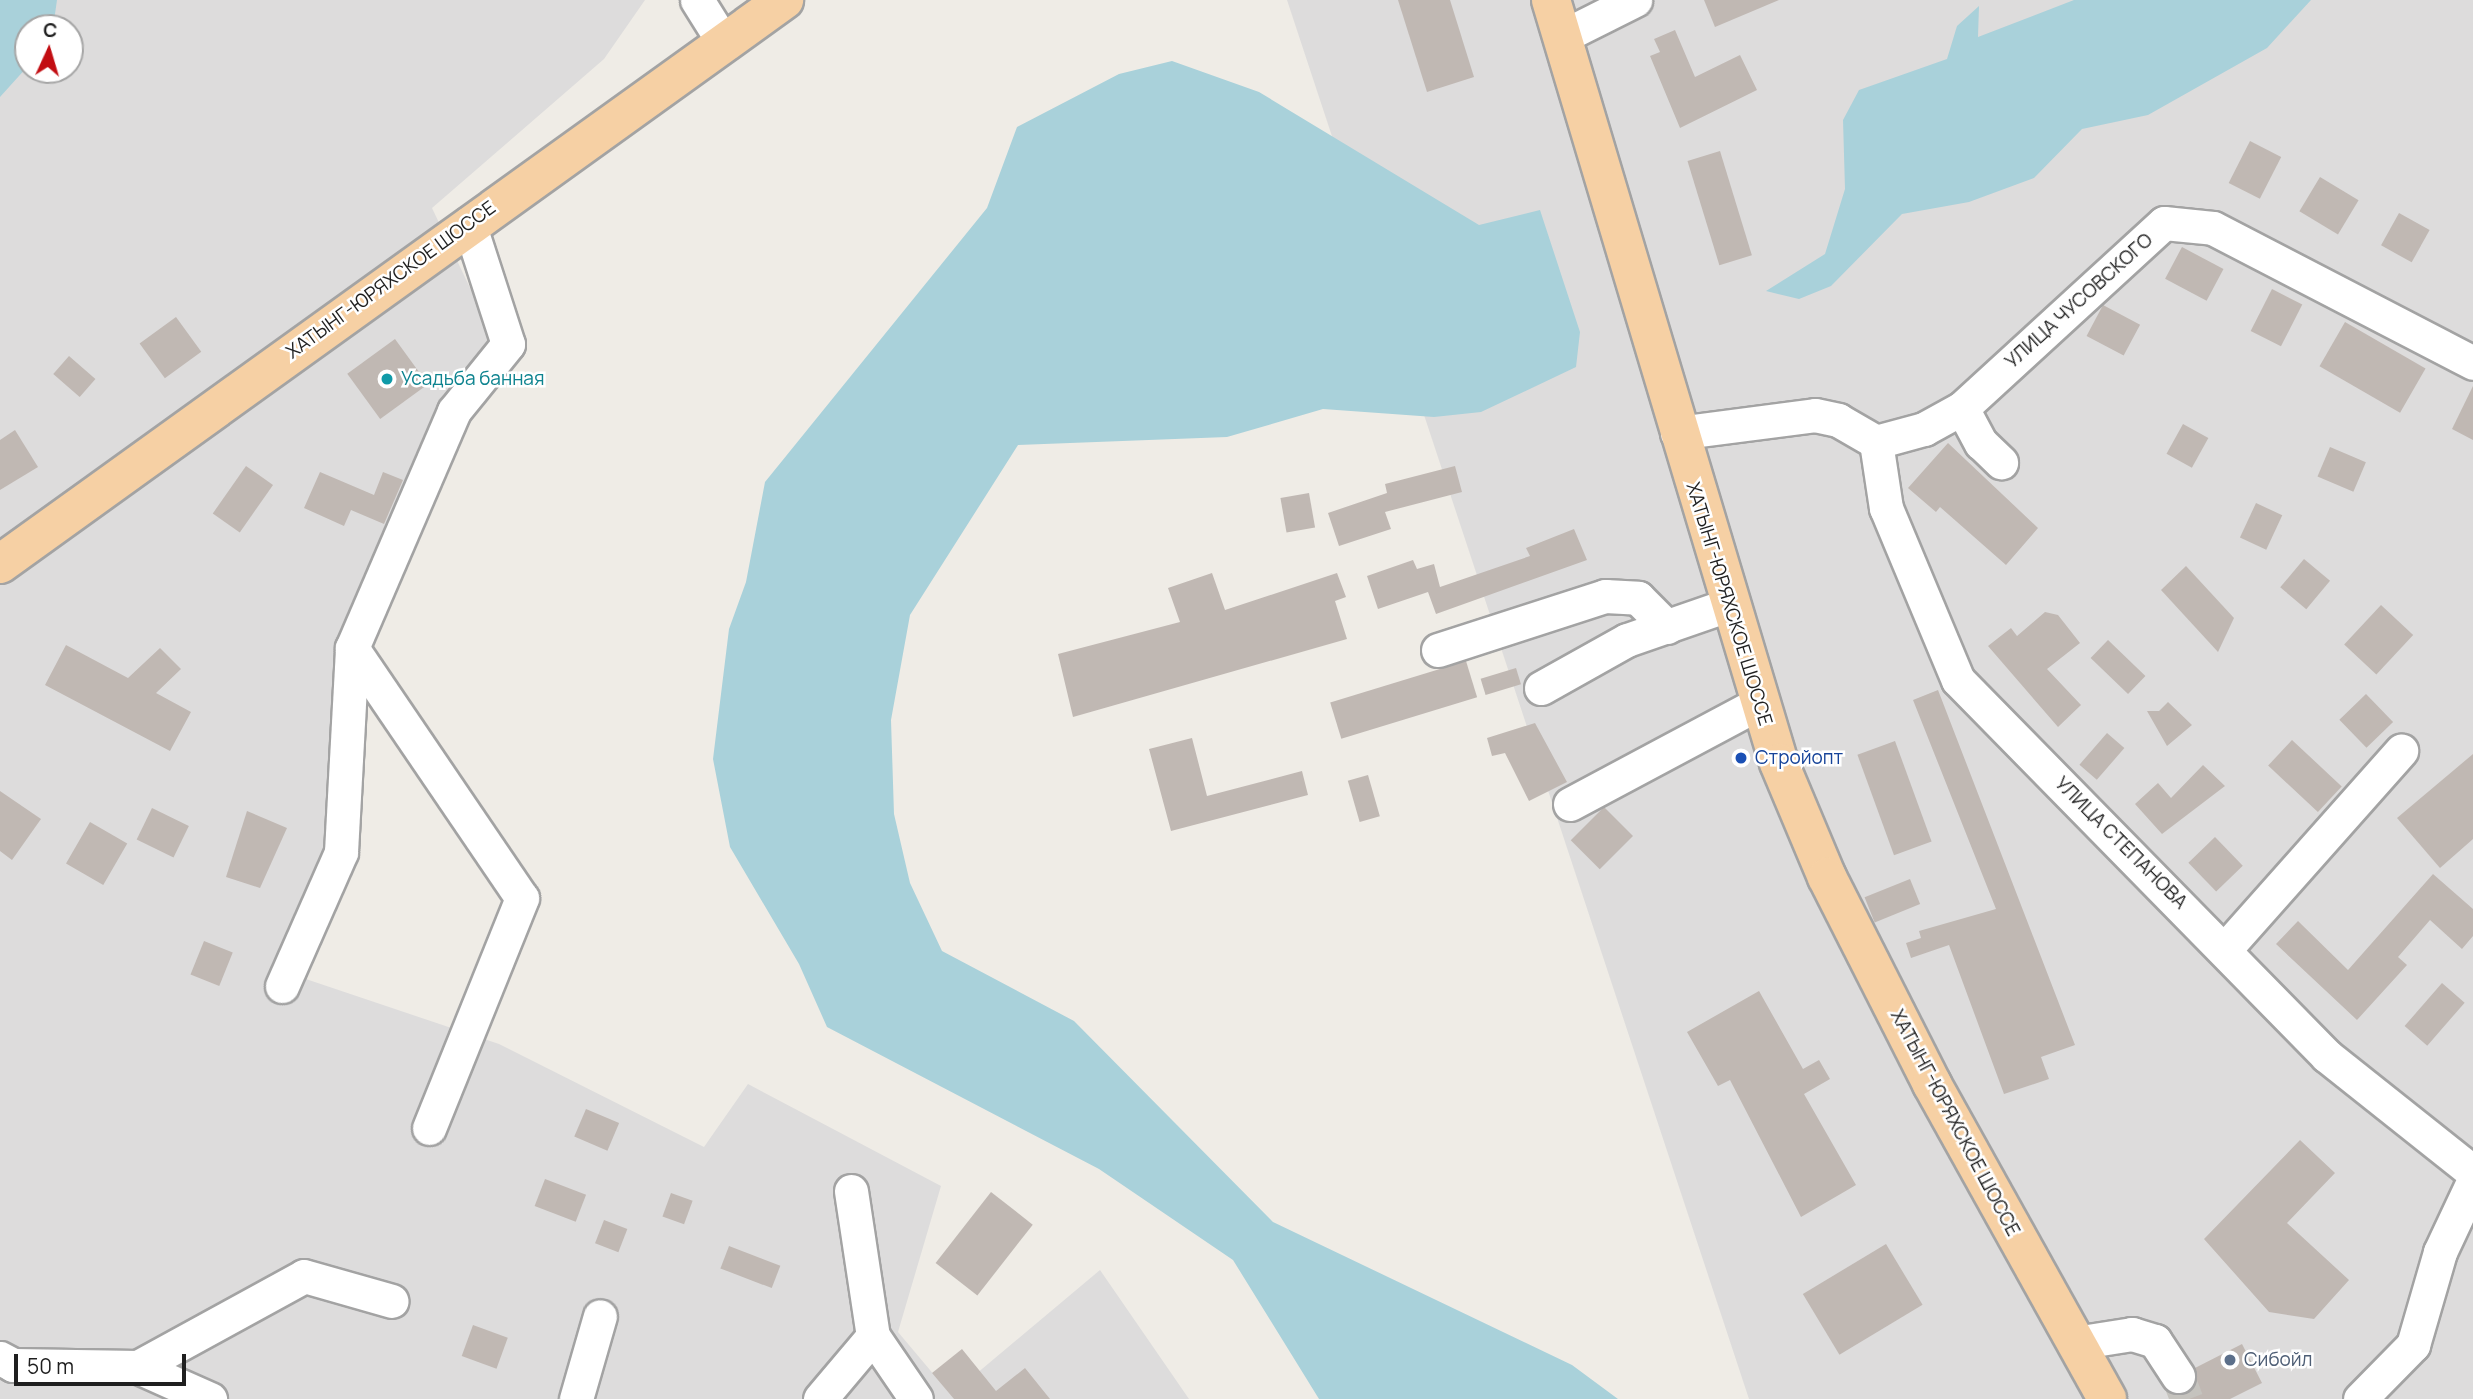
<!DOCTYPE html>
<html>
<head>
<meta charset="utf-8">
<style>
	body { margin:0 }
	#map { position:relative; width:2473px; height:1399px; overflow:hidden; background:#efece6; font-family:Manrope,sans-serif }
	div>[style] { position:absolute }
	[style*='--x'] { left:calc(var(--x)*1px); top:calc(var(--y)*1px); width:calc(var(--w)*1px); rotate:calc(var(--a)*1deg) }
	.residential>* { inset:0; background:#dddcdc }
	.water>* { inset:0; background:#a9d1da }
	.building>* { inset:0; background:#c0b8b3; transform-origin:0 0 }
	.minor-tunnel>* { height:33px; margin-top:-16.5px; transform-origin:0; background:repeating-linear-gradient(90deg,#c5c3be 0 33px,transparent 0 50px) }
	.roads { filter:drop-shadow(2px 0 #a3a3a3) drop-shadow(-2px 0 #a3a3a3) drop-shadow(0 2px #a3a3a3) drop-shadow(0 -2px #a3a3a3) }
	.minor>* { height:33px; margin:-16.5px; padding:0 16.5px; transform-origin:16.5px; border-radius:16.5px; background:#fff }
	.major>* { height:38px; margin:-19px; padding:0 19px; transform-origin:19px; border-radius:19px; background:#f6d0a4 }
	.dots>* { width:19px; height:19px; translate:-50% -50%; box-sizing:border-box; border:4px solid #fff; border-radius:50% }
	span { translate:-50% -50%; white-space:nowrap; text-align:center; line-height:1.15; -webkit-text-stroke:5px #fff; paint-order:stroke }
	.street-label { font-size:19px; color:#1f1f1f }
	.culture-label { font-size:19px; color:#0d838f }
	.left { translate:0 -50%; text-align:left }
	.transit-label { font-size:19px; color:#164399 }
	.service-label { font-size:19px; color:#4e5e75 }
	.north { position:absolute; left:14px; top:14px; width:70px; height:70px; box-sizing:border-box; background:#fff; border:2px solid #a5a5a5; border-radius:50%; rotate:4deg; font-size:19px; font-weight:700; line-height:28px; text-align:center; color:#1f1f1f }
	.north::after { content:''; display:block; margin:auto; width:24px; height:32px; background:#c20d12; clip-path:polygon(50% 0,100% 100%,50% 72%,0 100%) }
	.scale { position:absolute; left:14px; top:1354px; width:172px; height:32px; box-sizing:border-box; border:4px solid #1f1f1f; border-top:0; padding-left:9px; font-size:21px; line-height:24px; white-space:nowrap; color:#1f1f1f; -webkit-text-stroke:5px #fff; paint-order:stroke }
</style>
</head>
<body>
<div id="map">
	<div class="residential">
		<div style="clip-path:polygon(evenodd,0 0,645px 0,604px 59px,432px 208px,492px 334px,368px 595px,336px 846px,288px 973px,499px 1044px,704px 1147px,748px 1084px,941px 1186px,898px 1332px,951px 1395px,1100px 1270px,1189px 1399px,0 1399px,0 0,28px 28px,70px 28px,70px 70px,28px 70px,28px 28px)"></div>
		<div style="clip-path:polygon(1287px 0,2473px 0,2473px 1399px,1749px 1399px)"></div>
	</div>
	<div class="water">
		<div style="clip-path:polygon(0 0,57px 0,53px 28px,28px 28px,28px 66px,0 97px)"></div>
		<div style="clip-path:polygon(2074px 0,2311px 0,2267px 48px,2148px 115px,2082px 129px,2034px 178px,1969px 202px,1902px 214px,1831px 286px,1799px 299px,1766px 291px,1825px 254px,1845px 189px,1843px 120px,1859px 90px,1947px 59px,1957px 26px,1979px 6px,1978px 37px)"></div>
		<div style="clip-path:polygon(1172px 61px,1259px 92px,1479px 225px,1540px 210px,1580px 332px,1576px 367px,1481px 412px,1434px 417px,1323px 409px,1227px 437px,1018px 445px,910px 615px,891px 720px,894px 814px,910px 883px,942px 951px,1074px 1021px,1273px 1222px,1572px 1365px,1618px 1399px,1319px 1399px,1233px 1260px,1099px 1169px,827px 1027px,799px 964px,730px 847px,713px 759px,729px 629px,746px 582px,765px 482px,987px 208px,1017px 127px,1119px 74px)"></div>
	</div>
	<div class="building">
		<div style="clip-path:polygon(1398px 0,1450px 0,1474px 77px,1427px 92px)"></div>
		<div style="clip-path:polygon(1704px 0,1779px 0,1715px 27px)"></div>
		<div style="clip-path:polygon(1675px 30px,1695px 77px,1740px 55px,1757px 90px,1680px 128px,1650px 56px,1660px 52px,1654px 39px)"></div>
		<div style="left:2250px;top:141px;width:35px;height:47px;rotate:27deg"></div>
		<div style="left:1720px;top:151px;width:109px;height:34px;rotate:73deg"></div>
		<div style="left:2320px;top:177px;width:45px;height:40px;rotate:31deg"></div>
		<div style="left:2399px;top:213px;width:35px;height:37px;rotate:29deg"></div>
		<div style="left:2182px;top:247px;width:47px;height:36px;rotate:28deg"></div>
		<div style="left:2272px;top:289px;width:34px;height:47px;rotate:27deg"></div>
		<div style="left:2103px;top:305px;width:42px;height:35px;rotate:28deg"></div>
		<div style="left:176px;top:317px;width:43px;height:45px;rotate:54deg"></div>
		<div style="left:2345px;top:322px;width:93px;height:51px;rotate:30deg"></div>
		<div style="left:395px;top:339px;width:56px;height:59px;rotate:54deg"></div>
		<div style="left:69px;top:356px;width:35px;height:24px;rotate:41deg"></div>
		<div style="clip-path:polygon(2473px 386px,2473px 440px,2452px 429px)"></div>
		<div style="left:2183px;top:424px;width:29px;height:34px;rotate:29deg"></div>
		<div style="clip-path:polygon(15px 430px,38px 467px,0 490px,0 440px)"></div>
		<div style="clip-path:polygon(1948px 443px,2038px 528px,2006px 565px,1940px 507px,1936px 512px,1908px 488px)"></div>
		<div style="left:2330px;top:447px;width:39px;height:32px;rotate:23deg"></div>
		<div style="left:246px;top:466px;width:33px;height:58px;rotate:35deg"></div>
		<div style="clip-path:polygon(1455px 466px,1462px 492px,1385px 512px,1391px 529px,1339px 546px,1328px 513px,1387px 493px,1385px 484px)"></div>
		<div style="clip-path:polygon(320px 472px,374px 495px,383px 472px,403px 480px,384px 524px,351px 510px,344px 526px,304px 508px)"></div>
		<div style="left:1309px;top:493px;width:35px;height:29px;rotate:80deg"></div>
		<div style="left:2256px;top:503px;width:29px;height:38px;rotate:25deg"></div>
		<div style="clip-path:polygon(1574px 529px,1587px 560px,1436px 614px,1428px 592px,1378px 609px,1367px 576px,1413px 560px,1417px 569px,1434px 564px,1440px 587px,1530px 556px,1526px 548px)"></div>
		<div style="left:2304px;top:559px;width:34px;height:37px;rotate:40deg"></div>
		<div style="clip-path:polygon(2186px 566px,2234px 618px,2218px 652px,2161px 590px)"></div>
		<div style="clip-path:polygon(1212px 573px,1225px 610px,1337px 573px,1346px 597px,1335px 601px,1347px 639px,1073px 717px,1058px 654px,1180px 622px,1168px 588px)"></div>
		<div style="left:2381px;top:605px;width:44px;height:54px;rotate:43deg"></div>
		<div style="clip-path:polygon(2045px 612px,2058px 615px,2080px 643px,2047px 669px,2081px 705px,2058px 727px,1988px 646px,2011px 628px,2017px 636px)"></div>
		<div style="left:2108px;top:640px;width:52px;height:25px;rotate:44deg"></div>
		<div style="clip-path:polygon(66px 645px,128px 678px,160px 648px,181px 669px,156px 693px,191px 712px,170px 751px,45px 685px)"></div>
		<div style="left:1466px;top:661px;width:38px;height:142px;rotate:73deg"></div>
		<div style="left:1516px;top:668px;width:17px;height:37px;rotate:73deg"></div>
		<div style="clip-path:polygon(1938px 690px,2075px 1045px,2041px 1057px,2049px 1079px,2004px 1094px,1949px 945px,1911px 958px,1906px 943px,1921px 938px,1919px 931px,1996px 909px,1913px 700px)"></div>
		<div style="left:2366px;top:694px;width:39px;height:37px;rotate:46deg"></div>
		<div style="clip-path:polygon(2168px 702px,2192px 725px,2167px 746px,2147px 711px,2159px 711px)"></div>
		<div style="clip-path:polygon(1535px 723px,1567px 782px,1529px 801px,1505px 753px,1492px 756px,1487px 738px)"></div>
		<div style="left:2107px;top:733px;width:23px;height:42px;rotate:41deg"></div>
		<div style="clip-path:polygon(1192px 738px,1207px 796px,1302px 771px,1308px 795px,1171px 831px,1149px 749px)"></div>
		<div style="left:2292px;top:740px;width:68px;height:35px;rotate:43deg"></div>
		<div style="left:1895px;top:741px;width:107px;height:40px;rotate:70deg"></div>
		<div style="clip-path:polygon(2473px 754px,2473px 839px,2440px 868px,2397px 818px)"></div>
		<div style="clip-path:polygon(2203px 765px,2225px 786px,2162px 834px,2135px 804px,2158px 783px,2171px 798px)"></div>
		<div style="left:1368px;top:775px;width:43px;height:21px;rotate:74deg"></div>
		<div style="clip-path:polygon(0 791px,41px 819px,12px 860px,0 851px)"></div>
		<div style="left:1604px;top:807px;width:41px;height:47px;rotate:45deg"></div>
		<div style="left:152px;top:808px;width:41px;height:35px;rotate:26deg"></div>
		<div style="clip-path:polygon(247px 811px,287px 828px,260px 888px,226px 877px)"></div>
		<div style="left:90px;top:822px;width:43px;height:48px;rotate:30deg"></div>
		<div style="left:2215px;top:837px;width:40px;height:37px;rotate:46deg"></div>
		<div style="clip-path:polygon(2433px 874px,2473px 909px,2473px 936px,2462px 949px,2430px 920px,2398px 957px,2407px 965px,2357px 1020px,2276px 944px,2298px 921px,2348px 970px)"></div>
		<div style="left:1910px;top:879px;width:27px;height:49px;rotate:68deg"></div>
		<div style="left:204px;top:941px;width:31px;height:36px;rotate:22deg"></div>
		<div style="left:2442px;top:983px;width:30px;height:57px;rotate:41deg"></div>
		<div style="clip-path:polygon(1759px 991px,1803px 1069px,1819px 1060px,1830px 1079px,1804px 1094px,1856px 1185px,1801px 1217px,1730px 1080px,1718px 1086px,1687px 1032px)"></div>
		<div style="left:586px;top:1109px;width:36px;height:30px;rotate:23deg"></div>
		<div style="clip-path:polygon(2300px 1140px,2335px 1173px,2287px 1223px,2349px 1280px,2314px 1319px,2269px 1312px,2204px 1239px)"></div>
		<div style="left:545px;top:1179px;width:44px;height:29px;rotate:21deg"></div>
		<div style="left:991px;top:1192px;width:53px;height:90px;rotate:38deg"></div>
		<div style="left:671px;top:1193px;width:23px;height:25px;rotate:20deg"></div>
		<div style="left:604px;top:1220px;width:25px;height:25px;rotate:21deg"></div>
		<div style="left:1886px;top:1244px;width:71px;height:97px;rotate:59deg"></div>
		<div style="left:729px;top:1246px;width:55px;height:24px;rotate:21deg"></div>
		<div style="left:473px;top:1325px;width:37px;height:33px;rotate:20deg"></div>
		<div style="clip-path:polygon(2242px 1344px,2262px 1383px,2230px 1399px,2172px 1399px,2169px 1393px,2180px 1395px,2195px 1385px,2195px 1368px)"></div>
		<div style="clip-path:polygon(962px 1349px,996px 1391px,1025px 1368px,1050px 1399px,954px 1399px,932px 1373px)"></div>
	</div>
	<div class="minor-tunnel">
		<div style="--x:2178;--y:1376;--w:25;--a:69"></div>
	</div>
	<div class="roads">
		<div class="minor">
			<div style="--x:697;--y:0;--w:51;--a:57.9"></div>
			<div style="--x:1561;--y:37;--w:83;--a:-26.6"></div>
			<div style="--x:1962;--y:408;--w:40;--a:62"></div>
			<div style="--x:1981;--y:443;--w:28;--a:44"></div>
			<div style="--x:1677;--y:433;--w:139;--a:-7.4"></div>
			<div style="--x:1815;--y:415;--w:24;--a:12"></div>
			<div style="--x:1838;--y:420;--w:44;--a:30.1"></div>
			<div style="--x:1876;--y:442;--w:50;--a:-15.2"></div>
			<div style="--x:1924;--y:429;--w:43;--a:-28.9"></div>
			<div style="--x:1962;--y:408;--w:274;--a:-42.5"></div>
			<div style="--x:2164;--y:223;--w:49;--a:5.8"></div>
			<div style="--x:2213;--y:228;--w:293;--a:27.4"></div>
			<div style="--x:1876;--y:442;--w:67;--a:81.4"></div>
			<div style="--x:1886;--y:508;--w:186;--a:67.3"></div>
			<div style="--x:1958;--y:680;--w:527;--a:45.54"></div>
			<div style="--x:2327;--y:1056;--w:186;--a:38.5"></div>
			<div style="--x:352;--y:648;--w:302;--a:55.8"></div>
			<div style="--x:522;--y:898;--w:248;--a:112"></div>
			<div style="--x:1438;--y:650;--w:176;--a:-17.9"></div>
			<div style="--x:1605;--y:596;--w:33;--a:3"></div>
			<div style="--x:1638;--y:598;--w:41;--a:45"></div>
			<div style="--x:1541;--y:688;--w:98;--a:-29.2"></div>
			<div style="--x:1627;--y:640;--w:107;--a:-19.1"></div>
			<div style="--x:1570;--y:804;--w:214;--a:-28.1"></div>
			<div style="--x:2226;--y:948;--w:264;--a:-48.4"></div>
			<div style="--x:282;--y:986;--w:146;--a:-66.2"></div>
			<div style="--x:341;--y:852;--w:204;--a:-86.9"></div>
			<div style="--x:352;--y:648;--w:258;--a:-66.7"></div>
			<div style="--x:454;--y:411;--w:86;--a:-51.1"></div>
			<div style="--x:508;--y:344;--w:127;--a:-107.9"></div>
			<div style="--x:851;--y:1191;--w:147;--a:81.4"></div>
			<div style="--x:873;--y:1336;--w:76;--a:55.7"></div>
			<div style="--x:2075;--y:1343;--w:58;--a:-9"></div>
			<div style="--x:2132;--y:1334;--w:24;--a:17"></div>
			<div style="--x:2155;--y:1341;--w:42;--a:56.7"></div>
			<div style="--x:0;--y:1358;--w:15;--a:28"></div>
			<div style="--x:13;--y:1365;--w:125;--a:0.9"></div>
			<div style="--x:138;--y:1367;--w:79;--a:24"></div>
			<div style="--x:138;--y:1367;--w:189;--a:-28.7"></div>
			<div style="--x:304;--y:1276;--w:91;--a:15.9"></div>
			<div style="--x:576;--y:1399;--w:86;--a:-73.9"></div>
			<div style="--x:820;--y:1399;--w:82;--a:-49.9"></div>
			<div style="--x:2360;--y:1399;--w:76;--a:-45.5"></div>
			<div style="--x:2413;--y:1345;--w:97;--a:-73.8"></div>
			<div style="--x:2440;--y:1252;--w:77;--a:-64.8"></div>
		</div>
		<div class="major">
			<div style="--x:1551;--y:0;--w:796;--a:73.36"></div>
			<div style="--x:1779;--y:763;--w:124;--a:67.2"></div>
			<div style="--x:1827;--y:877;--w:232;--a:63.1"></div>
			<div style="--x:1932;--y:1084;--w:360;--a:60.9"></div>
			<div style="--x:0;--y:564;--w:966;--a:-35.73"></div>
		</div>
	</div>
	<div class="dots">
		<div style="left:387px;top:379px;background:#0f9aa8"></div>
		<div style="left:1741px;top:758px;background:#1a4fb4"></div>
		<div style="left:2230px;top:1360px;background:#5c6f8a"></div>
	</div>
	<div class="street-label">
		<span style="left:391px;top:280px;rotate:-36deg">ХАТЫНГ-ЮРЯХСКОЕ ШОССЕ</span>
		<span style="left:2079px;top:301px;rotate:-42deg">УЛИЦА ЧУСОВСКОГО</span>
		<span style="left:1729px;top:604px;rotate:73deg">ХАТЫНГ-ЮРЯХСКОЕ ШОССЕ</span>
		<span style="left:2121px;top:843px;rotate:45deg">УЛИЦА СТЕПАНОВА</span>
		<span style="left:1955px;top:1123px;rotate:62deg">ХАТЫНГ-ЮРЯХСКОЕ ШОССЕ</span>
	</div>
	<div class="culture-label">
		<span class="left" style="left:401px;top:379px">Усадьба банная</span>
	</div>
	<div class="transit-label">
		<span class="left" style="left:1755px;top:758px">Стройопт</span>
	</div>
	<div class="service-label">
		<span class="left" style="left:2244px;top:1360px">Сибойл</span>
	</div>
	<div class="north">С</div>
	<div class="scale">50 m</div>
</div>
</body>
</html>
